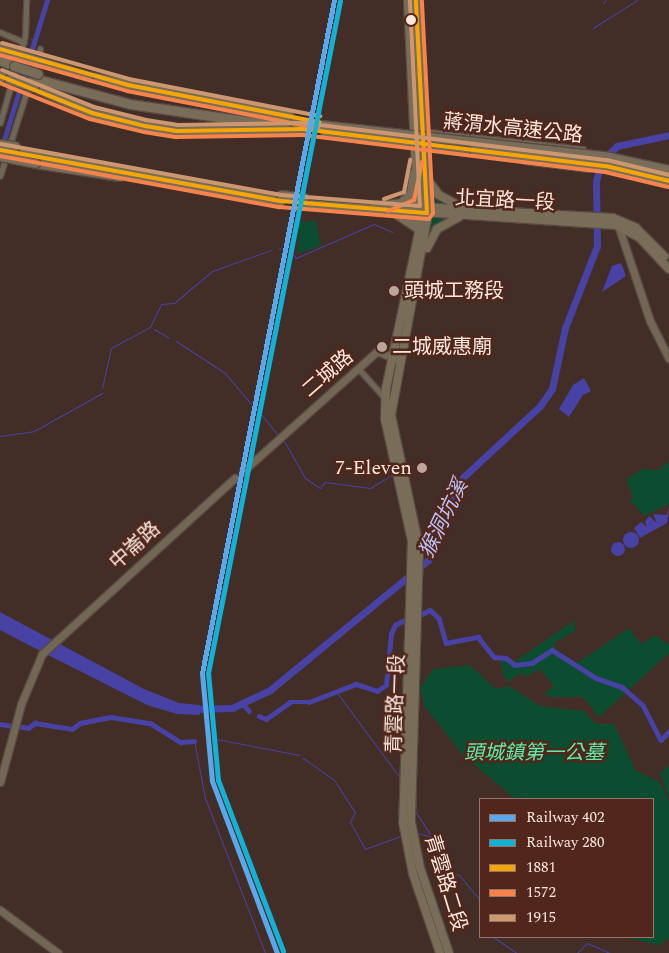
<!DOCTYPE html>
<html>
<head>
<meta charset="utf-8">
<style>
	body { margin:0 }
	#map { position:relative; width:669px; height:953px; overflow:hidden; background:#432d27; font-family:Spectral,"Noto Sans TC",serif }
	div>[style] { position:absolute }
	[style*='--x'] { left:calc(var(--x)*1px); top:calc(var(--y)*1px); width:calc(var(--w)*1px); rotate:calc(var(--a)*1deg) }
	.green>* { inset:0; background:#0c4c31; transform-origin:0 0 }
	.water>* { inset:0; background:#4842a5 }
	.round { border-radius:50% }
	.stream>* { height:1px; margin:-0.5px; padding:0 0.5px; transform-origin:0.5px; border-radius:0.5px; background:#4842a5 }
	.canal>* { height:4.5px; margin:-2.25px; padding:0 2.25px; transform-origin:2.25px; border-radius:2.25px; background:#4842a5 }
	.river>* { height:7px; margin:-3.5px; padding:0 3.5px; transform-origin:3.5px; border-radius:3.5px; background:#4842a5 }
	.roads { filter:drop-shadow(1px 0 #5a4943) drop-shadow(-1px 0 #5a4943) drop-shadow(0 1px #5a4943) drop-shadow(0 -1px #5a4943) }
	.street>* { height:4.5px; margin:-2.25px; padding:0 2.25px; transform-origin:2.25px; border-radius:2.25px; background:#6e6755 }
	.secondary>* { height:7px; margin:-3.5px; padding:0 3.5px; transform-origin:3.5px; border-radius:3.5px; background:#716754 }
	.primary>* { height:8px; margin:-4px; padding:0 4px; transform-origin:4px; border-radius:4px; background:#786e57 }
	.highway>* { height:9px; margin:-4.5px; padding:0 4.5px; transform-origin:4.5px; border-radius:4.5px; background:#786d59 }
	.rail>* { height:1px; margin-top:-0.5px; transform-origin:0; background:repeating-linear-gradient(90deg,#756b60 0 10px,transparent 0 15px) }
	.bridges { filter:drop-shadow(1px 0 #5a4943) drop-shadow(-1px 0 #5a4943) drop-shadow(0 1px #5a4943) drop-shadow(0 -1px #5a4943) }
	.highway-bridge>* { height:9px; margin:-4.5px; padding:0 4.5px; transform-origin:4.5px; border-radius:4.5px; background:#786d59 }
	.bus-1>* { height:4px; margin:-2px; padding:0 2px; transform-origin:2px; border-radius:2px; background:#f7a600 }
	.bus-2>* { height:4px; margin:-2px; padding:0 2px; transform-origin:2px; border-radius:2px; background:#f8844c }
	.bus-3>* { height:4px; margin:-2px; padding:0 2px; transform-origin:2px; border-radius:2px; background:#cd976f }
	.rail-1>* { height:5px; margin:-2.5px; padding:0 2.5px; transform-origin:2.5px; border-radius:2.5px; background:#5aa8eb }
	.rail-2>* { height:5px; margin:-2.5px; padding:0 2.5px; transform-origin:2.5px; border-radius:2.5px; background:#13b2d5 }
	.dots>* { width:14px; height:14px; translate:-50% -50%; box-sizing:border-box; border:2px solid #50271a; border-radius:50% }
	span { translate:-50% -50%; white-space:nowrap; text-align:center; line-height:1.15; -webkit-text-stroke:5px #50271a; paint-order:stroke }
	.street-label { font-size:20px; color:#fce7df }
	.poi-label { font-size:20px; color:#fce7df }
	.left { translate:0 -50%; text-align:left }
	.right { translate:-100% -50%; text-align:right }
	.park-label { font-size:20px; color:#5ceda8; font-style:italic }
	.water-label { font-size:21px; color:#bac1f9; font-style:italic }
	.legend { position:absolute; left:479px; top:798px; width:175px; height:140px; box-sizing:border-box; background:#50271a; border:1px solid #957469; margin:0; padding:6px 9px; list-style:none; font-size:15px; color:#fce7df }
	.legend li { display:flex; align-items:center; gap:10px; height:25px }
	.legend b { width:25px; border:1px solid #957469 }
</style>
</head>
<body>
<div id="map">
	<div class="green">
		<div style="left:427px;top:135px;width:75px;height:13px;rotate:6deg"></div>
		<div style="clip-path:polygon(431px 189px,445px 202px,446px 204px,430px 203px)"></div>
		<div style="clip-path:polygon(430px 215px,447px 217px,431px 230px)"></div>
		<div style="clip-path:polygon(316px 221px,321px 246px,298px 254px,299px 222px)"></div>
		<div style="clip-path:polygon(669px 461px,669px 504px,644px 516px,630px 500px,633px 498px,626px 479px,645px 468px,657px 471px)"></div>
		<div style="clip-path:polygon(575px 620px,575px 631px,554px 643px,556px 649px,577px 663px,629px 628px,641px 644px,656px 635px,669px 645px,669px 653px,599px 717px,583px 697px,549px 697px,545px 693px,554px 686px,540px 669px,525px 677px,521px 673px,508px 682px,503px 674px,500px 659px,514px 662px)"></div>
		<div style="clip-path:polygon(470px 665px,496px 689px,509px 686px,540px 706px,584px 711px,596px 724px,614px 724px,636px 771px,660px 782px,669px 802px,669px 941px,665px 939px,660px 946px,627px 937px,653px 937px,653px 799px,515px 799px,463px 755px,425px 707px,420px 688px,433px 669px)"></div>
		<div style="clip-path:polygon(669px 765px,669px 799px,660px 773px)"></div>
	</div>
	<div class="water">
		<div style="clip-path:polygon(621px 263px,626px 276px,602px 292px,612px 266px)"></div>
		<div style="clip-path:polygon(584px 378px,591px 391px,583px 395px,569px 417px,559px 409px,573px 385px)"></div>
		<div style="clip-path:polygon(669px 508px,667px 523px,640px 538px,634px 528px,641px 522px,647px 527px,645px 522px,649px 516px,657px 523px,653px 514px,666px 515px)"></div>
		<div class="round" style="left:623px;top:532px;width:16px;height:16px"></div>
		<div class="round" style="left:611px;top:542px;width:14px;height:14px"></div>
		<div style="clip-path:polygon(0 612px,144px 689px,179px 703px,200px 705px,200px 715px,177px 714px,147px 705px,46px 654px,0 630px)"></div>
	</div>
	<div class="stream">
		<div style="--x:603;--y:3;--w:4;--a:-45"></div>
		<div style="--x:593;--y:28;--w:52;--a:-32.5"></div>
		<div style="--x:31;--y:39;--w:4;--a:14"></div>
		<div style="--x:0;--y:112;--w:30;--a:-75"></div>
		<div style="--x:286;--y:247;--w:15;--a:48"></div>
		<div style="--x:296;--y:258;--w:85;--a:-23.6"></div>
		<div style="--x:374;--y:224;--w:20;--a:24"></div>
		<div style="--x:278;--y:249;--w:3;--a:-18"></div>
		<div style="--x:154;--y:329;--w:17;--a:31"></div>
		<div style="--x:176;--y:341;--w:59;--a:33.1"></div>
		<div style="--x:225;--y:373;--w:40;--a:50"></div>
		<div style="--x:102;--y:388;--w:41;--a:-77.3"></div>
		<div style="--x:111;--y:348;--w:44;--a:-28.3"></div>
		<div style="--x:150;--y:327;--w:25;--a:-64"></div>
		<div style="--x:161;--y:304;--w:13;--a:-4"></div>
		<div style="--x:174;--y:303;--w:50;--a:-40.1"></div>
		<div style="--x:212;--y:271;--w:63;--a:-19.6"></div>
		<div style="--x:256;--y:408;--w:36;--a:51"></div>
		<div style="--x:0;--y:436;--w:34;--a:-8"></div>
		<div style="--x:34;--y:431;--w:78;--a:-29.2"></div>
		<div style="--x:283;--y:439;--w:45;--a:60.6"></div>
		<div style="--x:305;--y:478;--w:18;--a:34"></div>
		<div style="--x:320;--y:488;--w:8;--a:-50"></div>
		<div style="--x:325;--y:482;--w:45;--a:7.6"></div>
		<div style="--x:370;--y:488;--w:27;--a:-31"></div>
		<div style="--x:334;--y:690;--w:3;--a:45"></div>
		<div style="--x:338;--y:694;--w:101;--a:53.5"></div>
		<div style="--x:216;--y:739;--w:85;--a:10.9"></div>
		<div style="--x:194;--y:741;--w:58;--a:79.1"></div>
		<div style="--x:205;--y:798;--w:166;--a:68.8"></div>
		<div style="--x:303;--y:758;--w:38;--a:35"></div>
		<div style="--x:334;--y:780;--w:38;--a:57"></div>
		<div style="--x:355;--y:812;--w:11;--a:117"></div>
		<div style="--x:350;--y:822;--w:31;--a:61"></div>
		<div style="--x:365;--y:849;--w:40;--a:-20.2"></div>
		<div style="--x:416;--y:800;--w:11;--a:95"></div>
		<div style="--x:415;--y:811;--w:27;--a:57"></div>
		<div style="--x:417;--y:833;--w:30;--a:14"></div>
		<div style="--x:446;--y:840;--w:31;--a:97"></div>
		<div style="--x:442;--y:871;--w:17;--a:13"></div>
		<div style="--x:459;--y:875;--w:33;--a:50"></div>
		<div style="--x:493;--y:937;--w:29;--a:34"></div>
		<div style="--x:577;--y:953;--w:14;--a:-45"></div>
		<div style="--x:587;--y:943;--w:24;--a:24"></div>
	</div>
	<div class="canal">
		<div style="--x:0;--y:153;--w:160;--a:-72.9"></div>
		<div style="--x:420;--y:615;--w:11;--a:-27"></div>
		<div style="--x:430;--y:610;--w:12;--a:42"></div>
		<div style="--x:439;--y:618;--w:26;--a:74"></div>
		<div style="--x:446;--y:643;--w:33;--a:-11"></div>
		<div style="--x:478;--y:637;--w:26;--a:51"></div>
		<div style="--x:494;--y:657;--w:12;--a:5"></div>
		<div style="--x:506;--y:658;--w:11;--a:38"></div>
		<div style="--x:515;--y:665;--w:17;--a:-7"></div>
		<div style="--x:532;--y:663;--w:24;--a:-33"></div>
		<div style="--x:552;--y:650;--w:52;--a:32.5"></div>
		<div style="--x:596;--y:678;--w:28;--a:19"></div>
		<div style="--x:622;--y:687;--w:28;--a:41"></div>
		<div style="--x:643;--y:705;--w:39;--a:63"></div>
		<div style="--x:661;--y:740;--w:12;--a:-48"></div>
		<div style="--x:243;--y:704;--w:9;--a:49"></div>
		<div style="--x:259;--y:716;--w:8;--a:23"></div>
		<div style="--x:266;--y:719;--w:29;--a:-35"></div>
		<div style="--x:290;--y:702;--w:19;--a:0"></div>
		<div style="--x:309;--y:702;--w:50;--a:-21"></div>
		<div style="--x:356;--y:684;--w:22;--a:18"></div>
		<div style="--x:377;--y:691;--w:11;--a:-34"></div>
		<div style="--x:386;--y:685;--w:51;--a:-84.4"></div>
		<div style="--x:391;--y:634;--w:10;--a:-66"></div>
		<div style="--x:395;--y:625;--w:11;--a:-27"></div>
		<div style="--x:0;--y:724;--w:13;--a:9"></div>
		<div style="--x:18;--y:726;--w:10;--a:11"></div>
		<div style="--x:28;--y:728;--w:9;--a:-36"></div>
		<div style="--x:35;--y:723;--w:37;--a:9"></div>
		<div style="--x:72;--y:729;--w:10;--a:-37"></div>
		<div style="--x:80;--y:723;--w:32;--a:-11"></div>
		<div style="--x:111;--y:717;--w:39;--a:9"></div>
		<div style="--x:150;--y:723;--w:36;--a:32"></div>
		<div style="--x:181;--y:742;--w:13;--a:-4"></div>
	</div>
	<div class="river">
		<div style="--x:191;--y:709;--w:41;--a:-1.4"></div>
		<div style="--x:232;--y:708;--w:42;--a:-25.3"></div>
		<div style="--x:270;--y:690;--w:205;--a:-39.4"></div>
		<div style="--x:428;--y:560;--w:85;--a:-68.6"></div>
		<div style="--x:459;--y:481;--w:110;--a:-42.8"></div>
		<div style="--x:540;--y:406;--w:21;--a:-55"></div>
		<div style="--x:552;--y:389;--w:62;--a:-78"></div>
		<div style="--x:565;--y:328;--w:88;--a:-68.7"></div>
		<div style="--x:597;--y:246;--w:65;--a:-90.9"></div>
		<div style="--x:596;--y:181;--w:21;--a:-76"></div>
		<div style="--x:601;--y:161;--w:22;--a:-43"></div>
		<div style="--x:617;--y:146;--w:53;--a:-11.9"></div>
	</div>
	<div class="roads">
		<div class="street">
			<div style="--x:0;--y:32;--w:26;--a:23"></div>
			<div style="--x:0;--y:123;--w:91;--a:-74"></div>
			<div style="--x:25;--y:36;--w:36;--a:-88"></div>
			<div style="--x:421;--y:131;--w:163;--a:6.3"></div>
			<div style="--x:424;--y:147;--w:51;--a:7.8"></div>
			<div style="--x:525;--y:161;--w:64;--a:7.1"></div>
			<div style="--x:0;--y:176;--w:133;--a:-72.5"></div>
			<div style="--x:359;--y:369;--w:39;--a:48"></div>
		</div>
		<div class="secondary">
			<div style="--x:617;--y:222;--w:104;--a:71.6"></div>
			<div style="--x:650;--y:321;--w:42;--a:63.4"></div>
			<div style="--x:243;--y:471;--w:180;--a:-41.8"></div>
			<div style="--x:377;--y:351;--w:23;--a:23"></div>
			<div style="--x:0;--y:782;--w:81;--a:-74.9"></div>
			<div style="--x:21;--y:704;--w:54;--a:-67.2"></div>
			<div style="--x:42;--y:654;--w:261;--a:-42.4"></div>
			<div style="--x:0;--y:910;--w:72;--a:36.6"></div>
		</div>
		<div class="primary">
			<div style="--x:408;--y:0;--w:232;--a:87.3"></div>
			<div style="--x:419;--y:232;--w:159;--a:101.9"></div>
			<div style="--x:386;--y:388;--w:31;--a:92"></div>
			<div style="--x:385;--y:419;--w:125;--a:77.5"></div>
			<div style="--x:412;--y:541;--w:281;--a:91.8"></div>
			<div style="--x:403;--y:822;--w:53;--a:79.1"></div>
			<div style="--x:413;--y:874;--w:83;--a:71.1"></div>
			<div style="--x:416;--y:0;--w:219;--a:87.1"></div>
			<div style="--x:427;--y:219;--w:199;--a:100.4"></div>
			<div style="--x:391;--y:415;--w:135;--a:78"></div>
			<div style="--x:419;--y:547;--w:275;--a:91.7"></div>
			<div style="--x:411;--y:822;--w:47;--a:78.9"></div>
			<div style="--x:420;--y:868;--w:90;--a:71.2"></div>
			<div style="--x:426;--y:178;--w:21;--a:53"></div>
			<div style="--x:439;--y:195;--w:25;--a:29"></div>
			<div style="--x:411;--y:193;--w:20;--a:-81"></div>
			<div style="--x:422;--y:207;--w:191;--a:3.3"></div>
			<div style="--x:613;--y:218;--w:25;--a:23"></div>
			<div style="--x:636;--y:228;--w:40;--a:45"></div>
			<div style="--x:423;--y:212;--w:193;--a:3.9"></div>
			<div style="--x:616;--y:225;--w:27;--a:28"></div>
			<div style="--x:640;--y:238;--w:42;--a:46.9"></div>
			<div style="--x:427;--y:248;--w:21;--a:-62"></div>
			<div style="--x:437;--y:229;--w:26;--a:-29"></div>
		</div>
		<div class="highway">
			<div style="--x:0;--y:60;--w:15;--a:23"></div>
			<div style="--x:0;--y:76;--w:9;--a:18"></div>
			<div style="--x:88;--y:76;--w:205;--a:11.3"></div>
			<div style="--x:37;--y:79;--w:96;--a:15"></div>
			<div style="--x:130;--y:104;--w:151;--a:8.4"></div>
			<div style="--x:34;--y:87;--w:64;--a:24.1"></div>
			<div style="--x:92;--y:113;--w:55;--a:13.8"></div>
			<div style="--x:145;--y:126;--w:32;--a:9"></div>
			<div style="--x:177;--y:131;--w:126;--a:-0.9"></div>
			<div style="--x:272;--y:119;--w:22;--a:8"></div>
			<div style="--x:13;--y:152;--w:271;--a:10.4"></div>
			<div style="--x:35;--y:163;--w:85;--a:8.8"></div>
			<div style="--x:303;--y:204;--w:117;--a:3.9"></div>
			<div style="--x:374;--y:206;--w:27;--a:-6"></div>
			<div style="--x:401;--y:203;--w:14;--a:-45"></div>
			<div style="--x:397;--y:214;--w:23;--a:34"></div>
		</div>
	</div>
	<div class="rail">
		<div style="--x:279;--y:953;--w:184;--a:-110.7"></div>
		<div style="--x:214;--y:781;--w:108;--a:-95.3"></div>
		<div style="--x:204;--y:673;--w:686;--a:-78.9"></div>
	</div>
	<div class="bridges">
		<div class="highway-bridge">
			<div style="--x:0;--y:49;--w:92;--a:17.1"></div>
			<div style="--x:14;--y:66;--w:25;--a:18"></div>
			<div style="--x:9;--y:79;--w:26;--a:18"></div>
			<div style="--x:294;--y:122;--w:317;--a:6.3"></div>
			<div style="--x:609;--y:157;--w:61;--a:12.2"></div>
			<div style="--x:325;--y:132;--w:93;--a:6.8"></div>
			<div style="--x:0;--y:144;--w:15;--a:8"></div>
			<div style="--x:474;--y:150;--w:133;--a:6.9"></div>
			<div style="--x:606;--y:166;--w:65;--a:13.4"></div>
			<div style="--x:0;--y:156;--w:36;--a:11"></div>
			<div style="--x:281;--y:195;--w:23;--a:7"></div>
		</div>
	</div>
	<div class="bus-1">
		<div style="--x:0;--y:49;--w:133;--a:15.7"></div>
		<div style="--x:128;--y:85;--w:195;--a:11"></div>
		<div style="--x:0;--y:76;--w:99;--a:21.9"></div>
		<div style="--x:92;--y:113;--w:55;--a:13.8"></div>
		<div style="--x:145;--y:126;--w:32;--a:9"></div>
		<div style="--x:177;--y:131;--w:126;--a:-0.9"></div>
		<div style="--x:303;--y:129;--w:305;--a:7"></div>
		<div style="--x:606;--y:166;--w:65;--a:13.4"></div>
		<div style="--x:0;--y:150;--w:285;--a:10.3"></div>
		<div style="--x:280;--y:201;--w:147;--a:4.7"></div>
		<div style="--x:427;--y:213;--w:213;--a:-93"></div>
	</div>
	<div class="bus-2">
		<div style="--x:0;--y:55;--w:132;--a:15.8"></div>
		<div style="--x:127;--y:91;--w:195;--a:11"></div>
		<div style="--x:0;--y:83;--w:97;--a:21.8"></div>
		<div style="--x:90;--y:119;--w:56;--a:13.5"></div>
		<div style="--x:144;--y:132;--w:33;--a:9"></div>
		<div style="--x:177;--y:137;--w:126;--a:-0.9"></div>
		<div style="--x:303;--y:135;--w:304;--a:7"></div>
		<div style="--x:605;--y:172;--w:65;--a:13.4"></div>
		<div style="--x:0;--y:156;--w:284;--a:10.4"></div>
		<div style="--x:279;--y:207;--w:150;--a:4.6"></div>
		<div style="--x:429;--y:219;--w:7;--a:-56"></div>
		<div style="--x:433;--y:213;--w:213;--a:-93"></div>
		<div style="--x:388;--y:211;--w:28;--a:-23"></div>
		<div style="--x:414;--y:200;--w:39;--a:-78"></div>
	</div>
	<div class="bus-3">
		<div style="--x:2;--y:43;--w:132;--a:15.8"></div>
		<div style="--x:129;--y:79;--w:195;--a:11"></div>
		<div style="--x:2;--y:70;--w:99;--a:21.9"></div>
		<div style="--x:94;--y:107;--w:54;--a:14"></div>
		<div style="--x:146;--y:120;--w:31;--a:9"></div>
		<div style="--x:177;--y:125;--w:127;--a:-0.9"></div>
		<div style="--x:304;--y:123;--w:305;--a:7"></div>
		<div style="--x:607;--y:160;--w:64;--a:13.6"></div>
		<div style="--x:1;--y:144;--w:285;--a:10.3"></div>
		<div style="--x:281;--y:195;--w:139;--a:4.5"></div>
		<div style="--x:420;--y:206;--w:206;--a:-92.8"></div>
		<div style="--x:384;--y:199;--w:21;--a:-19"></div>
		<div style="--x:404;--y:192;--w:33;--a:-79"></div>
	</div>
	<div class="rail-1">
		<div style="--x:277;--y:953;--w:184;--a:-110.7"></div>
		<div style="--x:212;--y:781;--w:108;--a:-95.3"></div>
		<div style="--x:202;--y:673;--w:686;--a:-78.9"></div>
	</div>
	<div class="rail-2">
		<div style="--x:283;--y:951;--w:183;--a:-110.8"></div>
		<div style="--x:218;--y:780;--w:107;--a:-95.3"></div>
		<div style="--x:208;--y:673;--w:685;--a:-78.89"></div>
	</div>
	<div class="dots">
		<div style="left:411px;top:20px;background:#fce7df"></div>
		<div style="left:394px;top:291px;background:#bba69f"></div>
		<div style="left:382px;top:347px;background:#bba69f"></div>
		<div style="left:422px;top:468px;background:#bba69f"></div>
	</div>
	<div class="street-label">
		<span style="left:513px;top:129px;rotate:6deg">蔣渭水高速公路</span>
		<span style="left:505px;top:201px;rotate:3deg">北宜路一段</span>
		<span style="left:328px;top:374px;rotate:-41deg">二城路</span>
		<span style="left:135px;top:546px;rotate:-42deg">中崙路</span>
		<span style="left:396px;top:704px;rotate:-88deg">青雲路一段</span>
		<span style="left:445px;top:883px;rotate:73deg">青雲路二段</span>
	</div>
	<div class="poi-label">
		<span class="left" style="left:404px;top:291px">頭城工務段</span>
		<span class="left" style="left:392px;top:347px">二城威惠廟</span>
		<span class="right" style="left:412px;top:468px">7-Eleven</span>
	</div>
	<div class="park-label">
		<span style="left:534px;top:753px">頭城鎮第一公墓</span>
	</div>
	<div class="water-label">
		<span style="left:444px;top:519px;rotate:-64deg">猴洞坑溪</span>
	</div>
	<ul class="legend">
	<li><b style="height:6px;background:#5aa8eb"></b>Railway 402</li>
	<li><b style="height:6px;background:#13b2d5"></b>Railway 280</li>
	<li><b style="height:6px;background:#f7a600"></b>1881</li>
	<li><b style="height:6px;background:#f8844c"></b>1572</li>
	<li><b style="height:6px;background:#cd976f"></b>1915</li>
	</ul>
</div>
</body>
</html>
